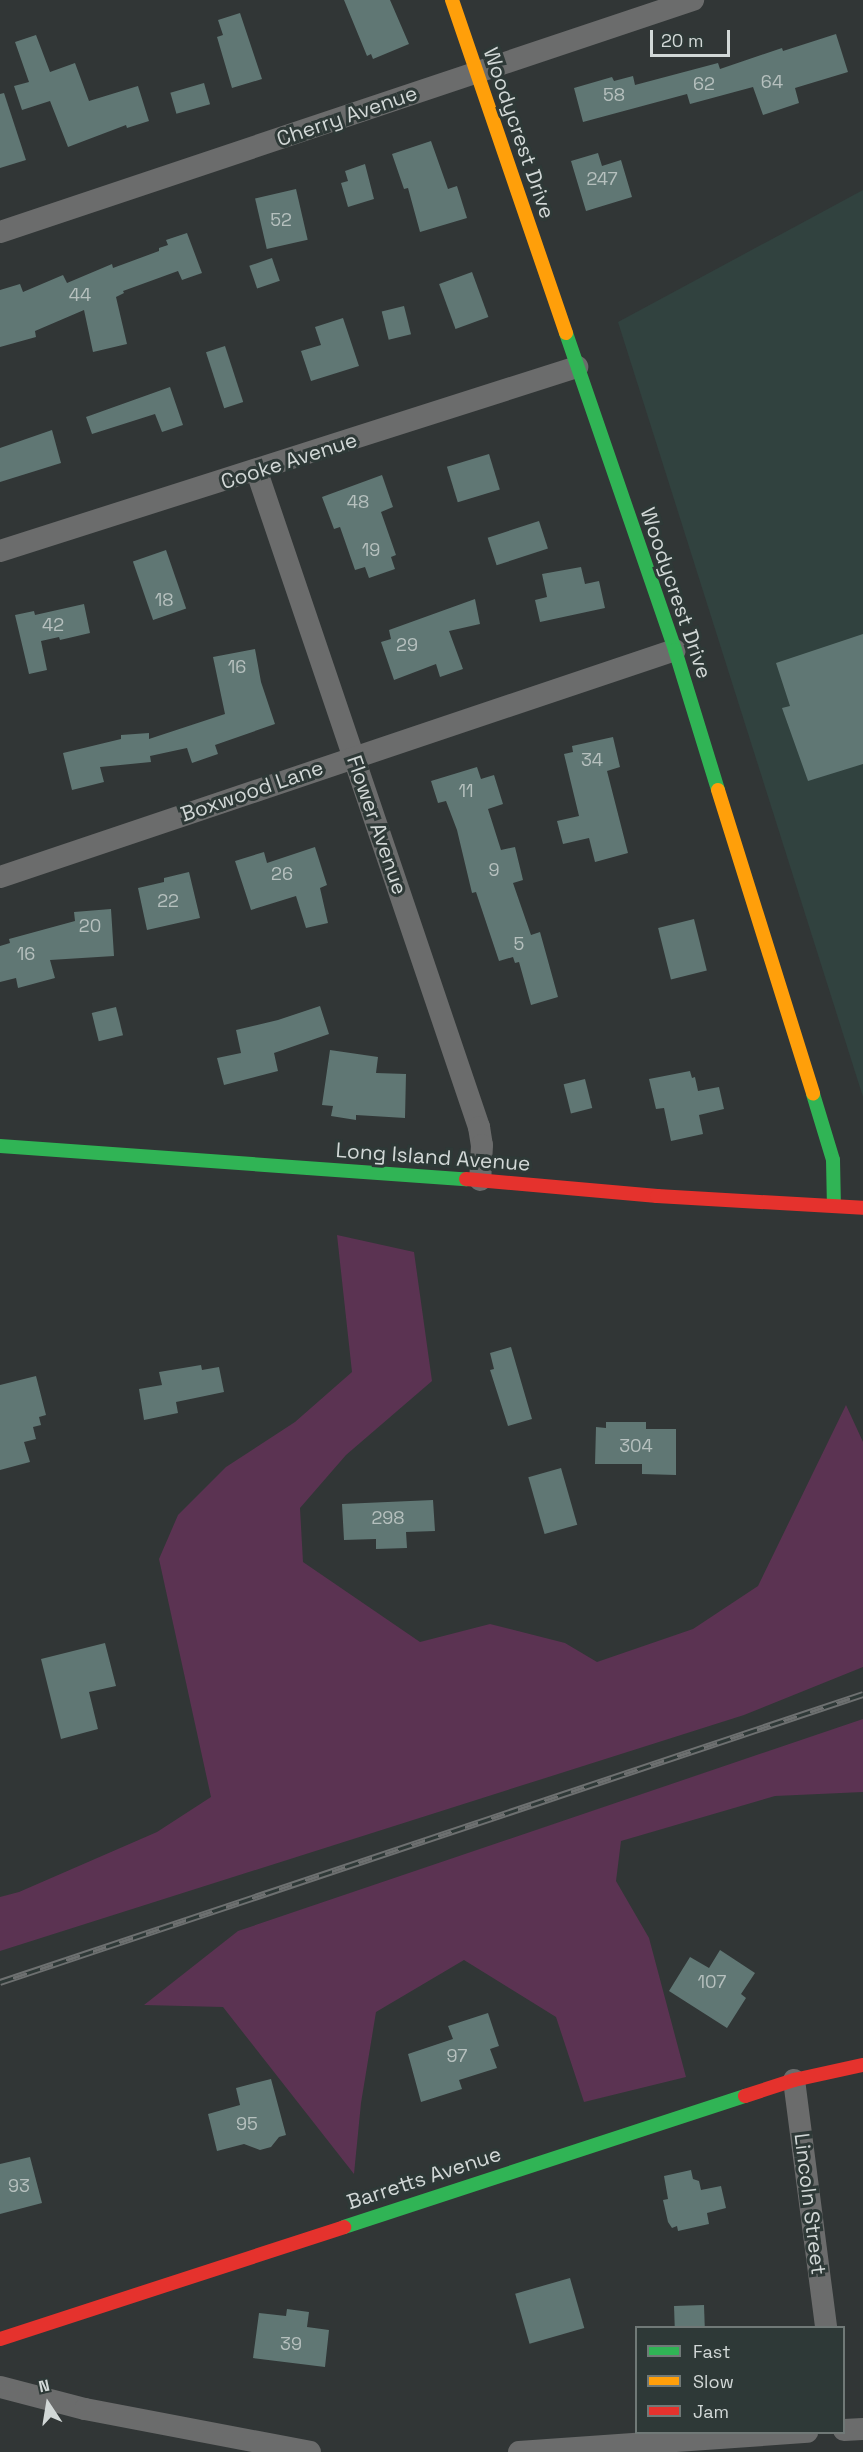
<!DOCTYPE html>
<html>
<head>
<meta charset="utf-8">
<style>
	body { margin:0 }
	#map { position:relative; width:863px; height:2452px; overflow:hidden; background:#313636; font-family:"Space Grotesk",sans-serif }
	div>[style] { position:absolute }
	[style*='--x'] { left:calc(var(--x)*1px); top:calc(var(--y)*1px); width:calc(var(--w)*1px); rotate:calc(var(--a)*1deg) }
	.built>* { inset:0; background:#31423f }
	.green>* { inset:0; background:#5b3352 }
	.building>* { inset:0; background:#607774; transform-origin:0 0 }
	.street>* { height:22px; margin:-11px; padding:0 11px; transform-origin:11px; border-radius:11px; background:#6b6c6c }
	.fast>* { height:14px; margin:-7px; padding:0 7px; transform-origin:7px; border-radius:7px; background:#30b455 }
	.slow>* { height:14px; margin:-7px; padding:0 7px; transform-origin:7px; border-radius:7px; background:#ff9f0a }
	.jam>* { height:14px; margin:-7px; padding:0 7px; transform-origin:7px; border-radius:7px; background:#e5322d }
	.rail>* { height:7px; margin-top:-3.5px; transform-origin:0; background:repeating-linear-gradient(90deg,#2e3937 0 14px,#6d7070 0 28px); box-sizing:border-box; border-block:2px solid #6d7070 }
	span { translate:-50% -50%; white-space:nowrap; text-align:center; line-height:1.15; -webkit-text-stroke:6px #2e3937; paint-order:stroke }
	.number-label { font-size:18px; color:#b6c0be }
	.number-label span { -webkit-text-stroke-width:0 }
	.street-label { font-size:21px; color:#d2d8d7 }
	.legend { position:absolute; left:635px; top:2326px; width:210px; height:108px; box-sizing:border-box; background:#2e3937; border:2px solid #707977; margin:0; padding:8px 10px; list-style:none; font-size:18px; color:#d2d8d7 }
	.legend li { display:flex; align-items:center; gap:12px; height:30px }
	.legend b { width:30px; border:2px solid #707977 }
	.north { position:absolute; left:18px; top:2374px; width:60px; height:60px; -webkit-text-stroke:4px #2e3937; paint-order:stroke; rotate:348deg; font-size:16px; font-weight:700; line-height:24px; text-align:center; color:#d2d8d7 }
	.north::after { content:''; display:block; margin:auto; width:21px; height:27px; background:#d2d8d7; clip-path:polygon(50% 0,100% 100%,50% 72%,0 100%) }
	.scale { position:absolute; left:650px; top:30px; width:80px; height:27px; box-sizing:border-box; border:3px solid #d2d8d7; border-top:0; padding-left:8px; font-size:18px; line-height:21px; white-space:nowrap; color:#d2d8d7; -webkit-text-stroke:4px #2e3937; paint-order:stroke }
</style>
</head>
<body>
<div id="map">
	<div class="built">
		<div style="clip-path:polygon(863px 190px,863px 1097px,618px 322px)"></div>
	</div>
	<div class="green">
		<div style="clip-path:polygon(337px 1235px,414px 1252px,432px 1381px,346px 1455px,300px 1508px,303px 1562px,420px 1642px,490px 1624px,565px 1643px,597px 1662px,693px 1629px,758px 1586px,846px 1405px,863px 1442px,863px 1667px,744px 1715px,0 1951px,0 1897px,19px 1892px,157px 1832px,211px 1797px,159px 1559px,178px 1515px,226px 1467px,295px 1422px,352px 1372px)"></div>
		<div style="clip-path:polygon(863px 1719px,863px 1792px,775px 1796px,621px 1841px,616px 1881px,649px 1938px,686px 2077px,584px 2102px,556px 2017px,464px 1960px,376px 2012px,361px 2103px,354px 2174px,223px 2007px,144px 2005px,238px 1931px)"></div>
	</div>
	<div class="building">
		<div style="clip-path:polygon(344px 0,390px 0,409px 44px,373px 59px,371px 54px,367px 56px)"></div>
		<div style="clip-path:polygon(240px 13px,262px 79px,232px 88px,217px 37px,223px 35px,218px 20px)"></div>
		<div style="clip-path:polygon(836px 34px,848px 72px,795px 88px,799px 103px,763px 115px,753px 87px,690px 104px,687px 94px,583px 122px,574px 88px,612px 77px,614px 81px,633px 76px,635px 85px,718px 63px,720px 69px,782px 48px,783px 51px)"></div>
		<div style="clip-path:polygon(36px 35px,50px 72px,75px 63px,89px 101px,138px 86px,149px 121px,127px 128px,126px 125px,68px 147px,50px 101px,22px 110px,14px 86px,29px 82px,15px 42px)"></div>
		<div style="left:204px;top:83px;width:22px;height:35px;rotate:74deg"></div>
		<div style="clip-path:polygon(4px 93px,26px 160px,0 168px,0 94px)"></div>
		<div style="clip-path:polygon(431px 141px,448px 189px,457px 186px,467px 218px,420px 232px,408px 188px,404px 189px,392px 154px)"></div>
		<div style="clip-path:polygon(598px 153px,602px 166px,621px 160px,632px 197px,586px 211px,571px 161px)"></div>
		<div style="clip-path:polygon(365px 164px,374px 199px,348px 207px,341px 183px,348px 181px,345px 171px)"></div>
		<div style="left:296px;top:189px;width:52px;height:42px;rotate:77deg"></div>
		<div style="clip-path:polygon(187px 233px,202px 273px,182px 280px,178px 271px,123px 291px,124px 293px,116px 297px,127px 344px,93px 352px,84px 310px,35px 331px,36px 337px,0 347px,0 290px,20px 284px,23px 292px,63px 275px,67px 283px,112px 264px,113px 268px,159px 251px,159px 248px,168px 245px,166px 240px)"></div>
		<div style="left:272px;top:258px;width:24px;height:24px;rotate:71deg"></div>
		<div style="left:472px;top:272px;width:48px;height:35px;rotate:70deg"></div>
		<div style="left:404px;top:306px;width:29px;height:23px;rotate:76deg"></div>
		<div style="clip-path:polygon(343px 318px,359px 366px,311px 381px,301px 351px,321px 345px,315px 327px)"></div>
		<div style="left:225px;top:346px;width:59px;height:20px;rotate:72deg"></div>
		<div style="clip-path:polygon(170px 387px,183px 425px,162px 432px,155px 414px,92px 434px,86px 417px)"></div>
		<div style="clip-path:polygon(52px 430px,61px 463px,0 482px,0 448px)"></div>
		<div style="left:489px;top:454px;width:37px;height:44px;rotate:73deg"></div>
		<div style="clip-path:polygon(382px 475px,393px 507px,381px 512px,396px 555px,391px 557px,395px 569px,369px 578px,365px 567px,355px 570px,340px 527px,334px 529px,322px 497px)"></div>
		<div style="left:539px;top:521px;width:29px;height:54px;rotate:72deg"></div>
		<div style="left:166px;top:550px;width:62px;height:35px;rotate:71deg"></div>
		<div style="clip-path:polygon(581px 567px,585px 584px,599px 581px,605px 608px,540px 622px,535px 600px,547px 597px,542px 574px)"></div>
		<div style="clip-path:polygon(475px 599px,480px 624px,449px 631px,463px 669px,440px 677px,436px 664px,394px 680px,381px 642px,391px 639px,389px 630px)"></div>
		<div style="clip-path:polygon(84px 604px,90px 633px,60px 640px,59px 637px,41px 641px,47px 670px,29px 674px,15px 615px,34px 611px,35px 615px)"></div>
		<div style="clip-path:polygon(863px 634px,863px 764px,808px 781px,782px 708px,790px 706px,776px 663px)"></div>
		<div style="clip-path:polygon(255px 649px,261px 682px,275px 724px,215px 745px,218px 754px,192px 763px,187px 748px,150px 756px,151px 762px,100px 767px,104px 782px,72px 790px,63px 753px,121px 739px,121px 735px,149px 733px,149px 739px,225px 714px,213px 657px)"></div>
		<div style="clip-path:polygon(613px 737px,620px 767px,607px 771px,628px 853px,595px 862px,589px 838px,563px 844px,557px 821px,579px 816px,564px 754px,573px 752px,572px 746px)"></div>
		<div style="clip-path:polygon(477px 767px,481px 779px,494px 775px,503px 804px,488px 809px,501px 850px,515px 847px,523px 880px,513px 883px,531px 935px,540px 932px,558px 997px,531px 1005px,519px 962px,515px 963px,513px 957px,499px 961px,476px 892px,472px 893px,457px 830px,446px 801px,438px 803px,431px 781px)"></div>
		<div style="clip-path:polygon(315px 847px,327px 885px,320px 888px,328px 923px,306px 928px,296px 896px,251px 910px,235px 861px,264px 852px,267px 863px)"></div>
		<div style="clip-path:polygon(189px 872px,200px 918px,147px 930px,138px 888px,164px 882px,164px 878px)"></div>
		<div style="clip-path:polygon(111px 909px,114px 956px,50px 960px,55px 978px,18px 988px,16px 978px,0 982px,0 946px,10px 943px,9px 939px,75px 921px,74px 912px)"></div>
		<div style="left:694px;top:919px;width:53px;height:37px;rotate:76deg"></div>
		<div style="clip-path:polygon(320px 1006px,329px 1034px,274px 1053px,278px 1071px,224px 1085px,217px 1058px,241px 1053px,236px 1030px,278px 1020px)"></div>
		<div style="left:116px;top:1007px;width:29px;height:25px;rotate:76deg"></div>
		<div style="clip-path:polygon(330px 1050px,378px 1057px,376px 1073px,406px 1074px,405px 1118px,356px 1115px,356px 1120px,331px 1116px,333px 1106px,322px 1105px)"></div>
		<div style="clip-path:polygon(690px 1071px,692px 1078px,695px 1077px,698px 1091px,719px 1087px,724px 1109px,699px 1115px,703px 1134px,671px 1141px,664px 1108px,656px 1109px,649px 1079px)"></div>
		<div style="left:585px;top:1079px;width:30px;height:22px;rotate:76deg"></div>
		<div style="clip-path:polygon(511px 1347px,532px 1419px,508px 1426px,490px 1370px,494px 1369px,490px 1353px)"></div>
		<div style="clip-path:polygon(201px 1365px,202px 1370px,219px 1367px,224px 1392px,176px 1402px,178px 1413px,144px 1420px,139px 1389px,162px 1385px,159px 1372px)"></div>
		<div style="clip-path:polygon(36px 1376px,46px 1415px,39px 1417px,41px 1425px,33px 1427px,36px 1439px,24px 1442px,30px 1462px,0 1470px,0 1385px)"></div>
		<div style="clip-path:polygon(606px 1422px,646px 1422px,646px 1429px,676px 1429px,676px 1475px,642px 1474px,642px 1464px,595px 1464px,596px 1427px,606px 1428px)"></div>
		<div style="left:561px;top:1468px;width:59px;height:34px;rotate:74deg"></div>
		<div style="clip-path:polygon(433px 1500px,435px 1531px,406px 1532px,407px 1548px,376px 1549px,376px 1539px,344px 1540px,342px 1504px)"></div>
		<div style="clip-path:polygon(105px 1643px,116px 1686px,89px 1692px,98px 1729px,61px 1739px,41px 1659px)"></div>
		<div style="clip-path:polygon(720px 1950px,755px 1973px,741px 1994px,746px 1998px,727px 2028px,669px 1991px,690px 1957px,709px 1968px)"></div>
		<div style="clip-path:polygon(488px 2013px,499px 2046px,490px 2049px,497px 2068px,459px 2080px,462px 2089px,421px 2102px,408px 2054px,453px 2039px,448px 2026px)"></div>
		<div style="clip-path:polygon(271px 2079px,286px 2135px,279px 2137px,271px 2147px,260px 2150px,244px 2144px,217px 2151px,208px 2114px,240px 2105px,236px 2088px)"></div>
		<div style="clip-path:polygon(30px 2157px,42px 2203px,0 2214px,0 2164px)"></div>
		<div style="clip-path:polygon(691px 2170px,693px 2179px,699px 2181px,701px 2190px,721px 2186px,726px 2208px,707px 2213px,709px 2224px,678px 2231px,677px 2226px,672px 2228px,668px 2222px,663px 2200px,668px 2199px,664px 2176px)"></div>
		<div style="left:570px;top:2278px;width:52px;height:57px;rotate:74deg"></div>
		<div style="left:704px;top:2305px;width:23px;height:30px;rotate:88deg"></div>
		<div style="clip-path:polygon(287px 2309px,309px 2312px,307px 2327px,329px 2330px,325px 2367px,253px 2358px,259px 2313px,286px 2316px)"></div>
	</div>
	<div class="street">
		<div style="--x:0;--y:232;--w:731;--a:-18.51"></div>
		<div style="--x:257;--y:472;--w:692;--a:71.28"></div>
		<div style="--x:479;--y:1127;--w:18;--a:81"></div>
		<div style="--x:482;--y:1145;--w:35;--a:93"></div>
		<div style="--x:0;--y:551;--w:606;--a:-17.69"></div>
		<div style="--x:0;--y:877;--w:712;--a:-18.59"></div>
		<div style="--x:794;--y:2080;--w:250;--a:82.6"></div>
		<div style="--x:0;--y:2387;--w:88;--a:14.5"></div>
		<div style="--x:85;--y:2409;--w:229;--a:10.8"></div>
		<div style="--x:844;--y:2430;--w:19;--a:-3"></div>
		<div style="--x:519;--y:2452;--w:289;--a:-4"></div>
	</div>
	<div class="fast">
		<div style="--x:566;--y:333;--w:335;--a:71"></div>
		<div style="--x:675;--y:650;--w:146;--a:72.9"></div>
		<div style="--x:813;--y:1094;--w:69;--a:73.1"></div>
		<div style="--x:833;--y:1160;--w:46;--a:88.8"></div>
		<div style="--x:0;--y:1146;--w:467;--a:4.1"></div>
		<div style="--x:344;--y:2227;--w:422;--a:-18.1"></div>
	</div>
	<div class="slow">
		<div style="--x:452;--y:0;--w:352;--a:71.1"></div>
		<div style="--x:718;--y:790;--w:318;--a:72.6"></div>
	</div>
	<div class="jam">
		<div style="--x:466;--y:1179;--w:192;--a:5.1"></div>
		<div style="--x:657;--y:1196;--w:206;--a:3.3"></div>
		<div style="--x:745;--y:2096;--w:52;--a:-18.1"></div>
		<div style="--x:794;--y:2080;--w:71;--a:-12.3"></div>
		<div style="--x:0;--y:2339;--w:362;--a:-18"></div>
	</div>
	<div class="rail">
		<div style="--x:0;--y:1982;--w:910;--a:-18.45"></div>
	</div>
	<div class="number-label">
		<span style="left:772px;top:82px">64</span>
		<span style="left:704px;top:84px">62</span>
		<span style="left:614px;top:95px">58</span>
		<span style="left:602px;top:179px">247</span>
		<span style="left:281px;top:220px">52</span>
		<span style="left:80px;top:295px">44</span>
		<span style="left:358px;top:502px">48</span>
		<span style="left:371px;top:550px">19</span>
		<span style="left:164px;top:600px">18</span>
		<span style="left:53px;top:625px">42</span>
		<span style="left:407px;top:645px">29</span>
		<span style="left:237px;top:667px">16</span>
		<span style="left:592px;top:760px">34</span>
		<span style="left:466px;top:791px">11</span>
		<span style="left:494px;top:870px">9</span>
		<span style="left:282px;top:874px">26</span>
		<span style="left:168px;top:901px">22</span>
		<span style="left:90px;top:926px">20</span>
		<span style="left:519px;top:944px">5</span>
		<span style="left:26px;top:954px">16</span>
		<span style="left:636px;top:1446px">304</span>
		<span style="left:388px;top:1518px">298</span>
		<span style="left:712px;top:1982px">107</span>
		<span style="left:457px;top:2056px">97</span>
		<span style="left:247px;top:2124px">95</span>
		<span style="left:19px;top:2186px">93</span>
		<span style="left:291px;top:2344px">39</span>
	</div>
	<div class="street-label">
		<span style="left:347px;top:116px;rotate:-19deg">Cherry Avenue</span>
		<span style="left:519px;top:133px;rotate:71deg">Woodycrest Drive</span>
		<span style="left:289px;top:461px;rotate:-18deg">Cooke Avenue</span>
		<span style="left:676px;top:593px;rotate:71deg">Woodycrest Drive</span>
		<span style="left:252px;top:791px;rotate:-19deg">Boxwood Lane</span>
		<span style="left:377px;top:825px;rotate:71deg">Flower Avenue</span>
		<span style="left:433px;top:1157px;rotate:4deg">Long Island Avenue</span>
		<span style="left:424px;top:2178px;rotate:-18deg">Barretts Avenue</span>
		<span style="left:810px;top:2204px;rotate:83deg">Lincoln Street</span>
	</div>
	<ul class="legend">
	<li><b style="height:8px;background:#30b455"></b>Fast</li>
	<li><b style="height:8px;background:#ff9f0a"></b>Slow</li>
	<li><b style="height:8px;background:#e5322d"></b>Jam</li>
	</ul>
	<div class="north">N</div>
	<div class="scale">20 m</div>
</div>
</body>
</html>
